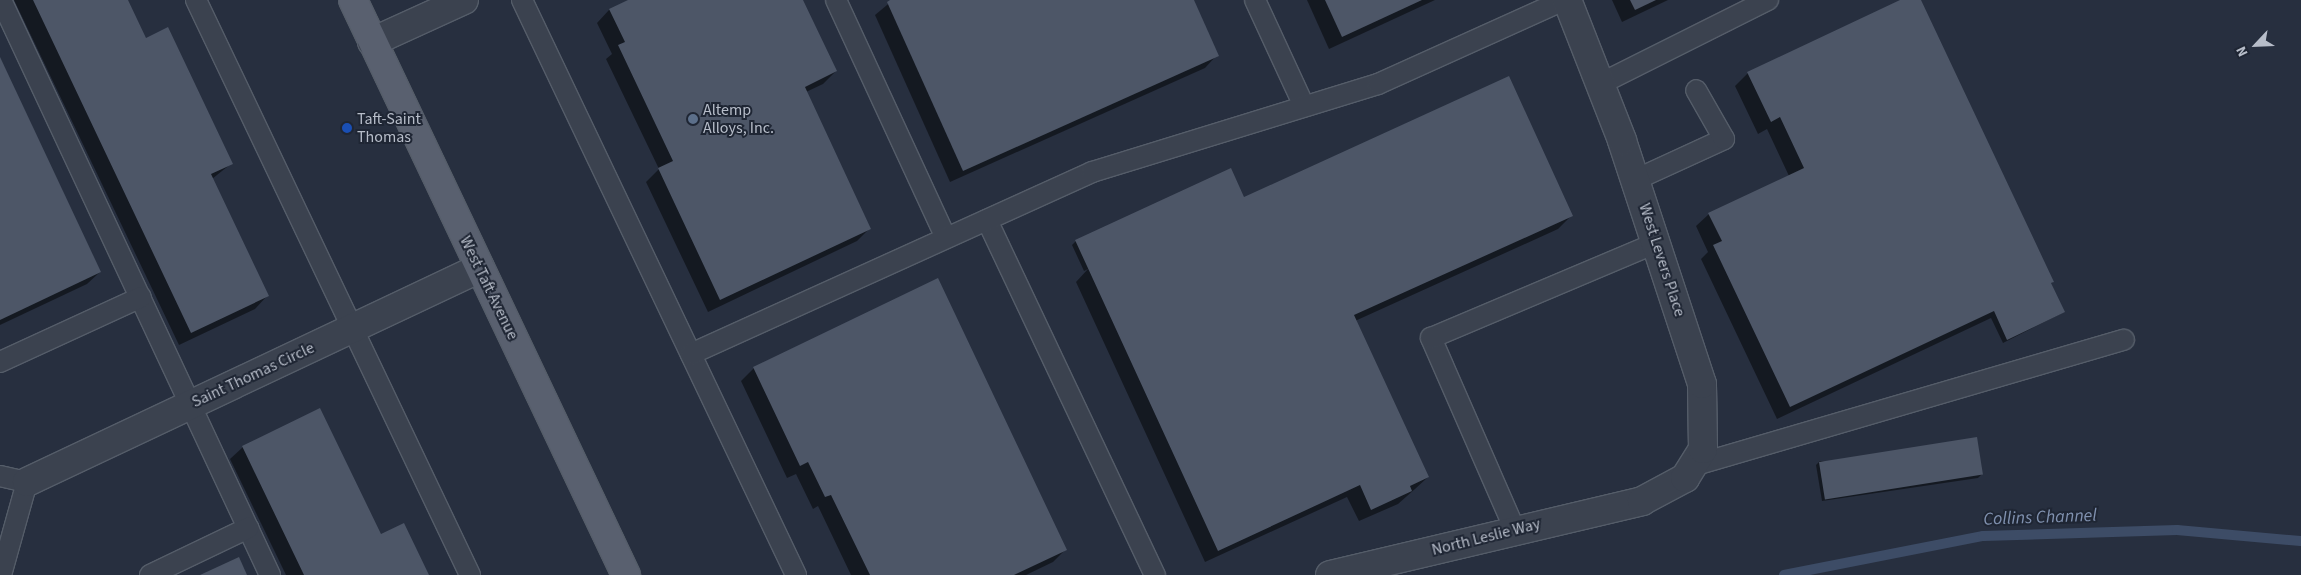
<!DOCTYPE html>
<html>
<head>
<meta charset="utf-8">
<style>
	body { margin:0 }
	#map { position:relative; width:2301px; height:575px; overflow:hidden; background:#272f3f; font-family:"Source Sans 3",sans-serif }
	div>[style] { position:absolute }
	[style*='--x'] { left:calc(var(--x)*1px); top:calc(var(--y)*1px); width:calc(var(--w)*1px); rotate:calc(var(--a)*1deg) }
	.shadow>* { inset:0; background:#0007 }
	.stream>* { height:10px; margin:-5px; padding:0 5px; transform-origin:5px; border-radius:5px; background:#3d4c66 }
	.building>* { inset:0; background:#4d5667; transform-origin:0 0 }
	.roads { filter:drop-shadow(1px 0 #555d69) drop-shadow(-1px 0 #555d69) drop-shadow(0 1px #555d69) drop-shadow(0 -1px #555d69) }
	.service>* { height:20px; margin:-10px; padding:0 10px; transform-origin:10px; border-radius:10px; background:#3b424f }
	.minor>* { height:28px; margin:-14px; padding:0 14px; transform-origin:14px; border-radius:14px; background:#3b424f }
	.primary>* { height:28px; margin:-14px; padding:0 14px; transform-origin:14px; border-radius:14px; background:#59606f }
	.dots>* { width:14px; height:14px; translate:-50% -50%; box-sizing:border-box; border:2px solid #1f2634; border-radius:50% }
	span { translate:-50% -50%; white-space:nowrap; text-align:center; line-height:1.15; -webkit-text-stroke:4px #1f2634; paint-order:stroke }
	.poi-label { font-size:16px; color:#b7bdc9 }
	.left { translate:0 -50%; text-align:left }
	.street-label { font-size:16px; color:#b7bdc9 }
	.water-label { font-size:18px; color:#8091af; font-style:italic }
	.north { position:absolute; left:2231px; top:20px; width:50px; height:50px; -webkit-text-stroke:4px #1f2634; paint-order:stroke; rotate:245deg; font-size:14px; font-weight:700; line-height:20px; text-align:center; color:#b7bdc9 }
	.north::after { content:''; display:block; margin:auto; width:18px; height:22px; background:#b7bdc9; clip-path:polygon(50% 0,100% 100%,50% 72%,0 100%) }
</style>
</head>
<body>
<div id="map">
	<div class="shadow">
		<div style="clip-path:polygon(14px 0,126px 0,145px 39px,232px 163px,212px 179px,267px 296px,255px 309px,179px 345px)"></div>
		<div style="clip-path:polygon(631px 0,802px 0,836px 71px,823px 84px,806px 92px,870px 228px,857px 241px,708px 312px,646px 182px,659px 169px,606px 59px,612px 54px,597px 23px,609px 10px)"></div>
		<div style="clip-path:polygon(893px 0,1192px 0,1217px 55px,1205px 68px,950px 182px,875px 15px)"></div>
		<div style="clip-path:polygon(1307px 0,1435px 0,1329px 49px)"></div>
		<div style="clip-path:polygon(1612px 0,1668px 0,1622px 22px)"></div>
		<div style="clip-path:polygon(1903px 0,1920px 0,2053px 282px,2050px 284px,2064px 312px,2003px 343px,1991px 318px,1777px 419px,1701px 259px,1708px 252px,1696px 226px,1709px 214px,1789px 176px,1767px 129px,1758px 134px,1735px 86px,1748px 73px)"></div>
		<div style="clip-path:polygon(0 60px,100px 272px,87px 284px,0 325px)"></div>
		<div style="clip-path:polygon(1238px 201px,1571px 216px,1558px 229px,1355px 321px,1428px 477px,1415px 489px,1398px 504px,1359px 521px,1347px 497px,1205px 562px,1076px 282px,1088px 269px,1084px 271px,1072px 245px,1076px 241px)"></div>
		<div style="clip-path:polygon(754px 368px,1066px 549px,1053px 562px,1026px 575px,851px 575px,818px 506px,813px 509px,796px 474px,787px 478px,741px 381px)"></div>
		<div style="clip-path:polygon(243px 447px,427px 575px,286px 575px,230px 459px)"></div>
		<div style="clip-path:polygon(1820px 461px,1982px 474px,1978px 478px,1822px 501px,1816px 465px)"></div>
	</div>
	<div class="stream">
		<div style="--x:1784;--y:575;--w:203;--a:-11.1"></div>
		<div style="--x:1983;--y:536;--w:194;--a:-1.8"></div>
		<div style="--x:2177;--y:530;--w:124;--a:5.1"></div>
	</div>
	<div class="building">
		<div style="clip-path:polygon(33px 0,128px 0,146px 38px,168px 27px,233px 164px,211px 174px,269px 296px,191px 333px)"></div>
		<div style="clip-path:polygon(628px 0,803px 0,837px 71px,805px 87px,871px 229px,720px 300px,658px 168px,673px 161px,618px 45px,625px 42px,609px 9px)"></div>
		<div style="clip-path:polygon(890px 0,1194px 0,1219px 56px,963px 171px,887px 2px)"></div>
		<div style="clip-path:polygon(1325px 0,1422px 0,1342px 37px)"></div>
		<div style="clip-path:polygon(1630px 0,1656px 0,1635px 10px)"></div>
		<div style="clip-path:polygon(1900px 0,1921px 0,2054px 282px,2051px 283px,2065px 312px,2007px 340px,1994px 311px,1790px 407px,1713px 245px,1722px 241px,1708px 213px,1804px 168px,1780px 117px,1771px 122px,1747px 72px)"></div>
		<div style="clip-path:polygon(0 57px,101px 272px,0 320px)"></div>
		<div style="clip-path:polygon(1509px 76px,1573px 216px,1354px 315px,1429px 477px,1410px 486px,1412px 491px,1371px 510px,1360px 485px,1218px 551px,1075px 240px,1231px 168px,1244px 197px)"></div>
		<div style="clip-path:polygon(938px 278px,1067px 550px,1014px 575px,870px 575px,831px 495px,825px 497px,808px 462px,800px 466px,753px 367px)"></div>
		<div style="clip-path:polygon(320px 408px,381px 534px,404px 523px,429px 575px,304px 575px,242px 446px)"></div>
		<div style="left:1977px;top:437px;width:38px;height:160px;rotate:81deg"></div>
		<div style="clip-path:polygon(239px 557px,247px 575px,200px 575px)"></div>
	</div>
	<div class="roads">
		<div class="service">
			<div style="--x:1;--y:0;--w:635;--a:64.93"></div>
			<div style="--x:196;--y:0;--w:637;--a:64.52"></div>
			<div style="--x:522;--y:0;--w:637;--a:64.52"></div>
			<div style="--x:836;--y:0;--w:262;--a:65.2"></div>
			<div style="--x:1255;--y:0;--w:117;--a:65.2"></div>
			<div style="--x:1600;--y:84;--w:188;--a:-26.6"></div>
			<div style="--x:1635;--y:180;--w:98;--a:-24.7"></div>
			<div style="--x:1724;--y:139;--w:56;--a:-119.7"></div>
			<div style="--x:987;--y:220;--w:393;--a:64.7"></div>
			<div style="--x:691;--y:354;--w:440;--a:-24.4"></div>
			<div style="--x:1092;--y:172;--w:299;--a:-17.1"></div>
			<div style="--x:1378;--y:84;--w:204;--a:-24.3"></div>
			<div style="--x:0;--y:362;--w:155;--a:-24.7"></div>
			<div style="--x:1692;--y:466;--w:450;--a:-16.3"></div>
			<div style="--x:0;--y:476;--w:28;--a:13"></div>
			<div style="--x:27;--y:482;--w:97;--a:105.6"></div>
			<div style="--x:1515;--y:530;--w:210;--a:-113.6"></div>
			<div style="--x:1431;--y:338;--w:244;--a:-22.9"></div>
			<div style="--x:150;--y:575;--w:109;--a:-25.6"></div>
		</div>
		<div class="minor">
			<div style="--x:372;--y:42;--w:101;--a:-24.5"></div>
			<div style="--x:27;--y:482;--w:501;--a:-25.29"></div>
			<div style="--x:1330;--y:575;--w:321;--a:-13.3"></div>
			<div style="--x:1642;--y:501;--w:49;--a:-28.1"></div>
			<div style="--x:1685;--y:478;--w:34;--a:-58"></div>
			<div style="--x:1703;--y:449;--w:65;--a:-90.9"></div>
			<div style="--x:1702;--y:384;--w:257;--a:-108.2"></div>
			<div style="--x:1622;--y:140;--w:150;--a:-111.4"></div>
		</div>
		<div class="primary">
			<div style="--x:353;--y:0;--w:637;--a:64.6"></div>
		</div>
	</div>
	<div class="dots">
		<div style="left:693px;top:119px;background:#5c6f8a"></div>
		<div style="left:347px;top:128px;background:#1a4fb4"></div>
	</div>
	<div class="poi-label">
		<span class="left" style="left:703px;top:119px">Altemp<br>Alloys, Inc.</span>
		<span class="left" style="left:357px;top:128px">Taft-Saint<br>Thomas</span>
	</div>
	<div class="street-label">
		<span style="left:1662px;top:260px;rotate:72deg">West Levers Place</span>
		<span style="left:489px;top:288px;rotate:64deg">West Taft Avenue</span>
		<span style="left:253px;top:375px;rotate:-25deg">Saint Thomas Circle</span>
		<span style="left:1486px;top:537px;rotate:-14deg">North Leslie Way</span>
	</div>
	<div class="water-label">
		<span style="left:2040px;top:518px;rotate:-2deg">Collins Channel</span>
	</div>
	<div class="north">N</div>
</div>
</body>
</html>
